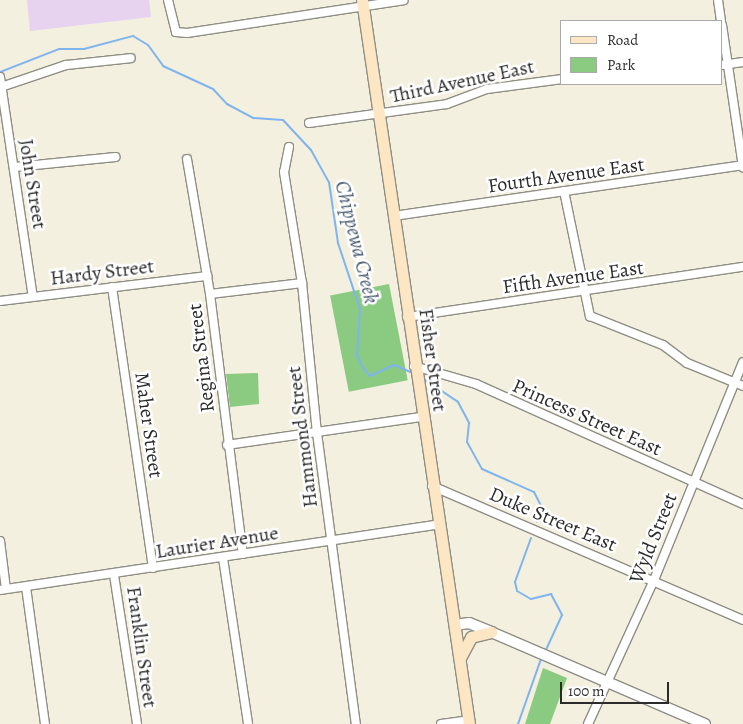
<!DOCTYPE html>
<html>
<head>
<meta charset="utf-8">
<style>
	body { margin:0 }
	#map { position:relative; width:743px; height:724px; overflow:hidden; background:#f3f0df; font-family:Alegreya,serif }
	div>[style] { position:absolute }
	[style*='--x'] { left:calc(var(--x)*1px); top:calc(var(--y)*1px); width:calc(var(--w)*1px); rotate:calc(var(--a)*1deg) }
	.built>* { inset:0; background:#e7d2ef }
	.green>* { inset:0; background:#8aca81; transform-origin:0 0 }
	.stream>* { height:2px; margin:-1px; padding:0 1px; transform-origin:1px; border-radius:1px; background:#80b4ee }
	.roads { filter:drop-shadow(1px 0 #8f8e85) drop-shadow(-1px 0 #8f8e85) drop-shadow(0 1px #8f8e85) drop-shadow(0 -1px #8f8e85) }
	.minor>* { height:8px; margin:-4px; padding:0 4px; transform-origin:4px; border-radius:4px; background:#fff }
	.tertiary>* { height:10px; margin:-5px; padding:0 5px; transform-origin:5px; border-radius:5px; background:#fff }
	.secondary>* { height:11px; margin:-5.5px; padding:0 5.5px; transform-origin:5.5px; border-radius:5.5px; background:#fce6c4 }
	span { translate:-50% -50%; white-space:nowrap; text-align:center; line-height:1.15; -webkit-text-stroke:5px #fff; paint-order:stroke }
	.street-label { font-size:20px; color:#2b2b2b }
	.water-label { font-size:21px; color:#495b6f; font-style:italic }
	.legend { position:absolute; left:560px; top:20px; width:162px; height:65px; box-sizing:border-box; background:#fff; border:1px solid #aaa; margin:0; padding:6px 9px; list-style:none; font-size:15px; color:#2b2b2b }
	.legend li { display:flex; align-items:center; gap:10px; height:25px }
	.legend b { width:25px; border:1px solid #aaa }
	.scale { position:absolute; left:560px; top:682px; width:109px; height:22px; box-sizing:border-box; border:2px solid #2b2b2b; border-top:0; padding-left:6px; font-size:15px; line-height:18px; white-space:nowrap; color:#2b2b2b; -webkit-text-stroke:4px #fff; paint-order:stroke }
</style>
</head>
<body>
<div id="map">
	<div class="built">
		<div style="clip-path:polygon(27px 0,149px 0,151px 17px,30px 31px)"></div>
	</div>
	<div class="green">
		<div style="left:389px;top:284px;width:98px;height:60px;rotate:79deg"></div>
		<div style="clip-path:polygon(258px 373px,259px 404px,230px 407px,226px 374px)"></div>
		<div style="clip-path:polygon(543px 668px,567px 678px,550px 724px,525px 724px)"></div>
	</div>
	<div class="stream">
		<div style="--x:0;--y:72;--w:63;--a:-21.3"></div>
		<div style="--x:59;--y:49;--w:25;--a:0"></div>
		<div style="--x:84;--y:49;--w:51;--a:-14.9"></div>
		<div style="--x:133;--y:36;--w:17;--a:31"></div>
		<div style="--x:148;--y:45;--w:26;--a:54"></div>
		<div style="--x:163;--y:66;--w:55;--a:24.7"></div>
		<div style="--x:213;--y:89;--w:21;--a:47"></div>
		<div style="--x:227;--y:104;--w:30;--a:28"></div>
		<div style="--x:253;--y:118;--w:30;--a:4"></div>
		<div style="--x:283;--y:120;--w:41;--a:47"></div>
		<div style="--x:311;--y:150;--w:37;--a:61"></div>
		<div style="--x:329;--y:182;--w:62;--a:81.6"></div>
		<div style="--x:338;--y:243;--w:70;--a:71.6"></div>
		<div style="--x:360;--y:309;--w:46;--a:93.7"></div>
		<div style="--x:357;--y:355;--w:14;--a:65"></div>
		<div style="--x:363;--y:368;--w:11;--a:49"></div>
		<div style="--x:370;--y:376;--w:26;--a:-25"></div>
		<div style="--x:394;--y:365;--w:21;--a:23"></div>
		<div style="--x:421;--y:377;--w:45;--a:34"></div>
		<div style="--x:458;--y:402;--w:24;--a:62"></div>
		<div style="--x:469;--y:423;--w:19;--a:96"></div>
		<div style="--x:467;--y:442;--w:31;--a:61"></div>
		<div style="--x:482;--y:469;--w:57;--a:23.9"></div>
		<div style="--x:534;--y:492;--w:20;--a:63"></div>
		<div style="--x:543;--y:510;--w:13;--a:119"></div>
		<div style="--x:531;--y:538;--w:47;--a:110"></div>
		<div style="--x:515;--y:582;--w:9;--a:77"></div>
		<div style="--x:517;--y:591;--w:16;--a:30"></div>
		<div style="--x:531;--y:599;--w:21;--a:-14"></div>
		<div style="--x:551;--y:594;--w:24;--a:62"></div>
		<div style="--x:562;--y:615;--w:41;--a:114.7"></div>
		<div style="--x:518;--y:724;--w:69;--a:-70.5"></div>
	</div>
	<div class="roads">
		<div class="minor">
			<div style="--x:168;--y:0;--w:33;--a:76"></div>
			<div style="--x:176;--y:32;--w:11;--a:5"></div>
			<div style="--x:187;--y:33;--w:219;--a:-8.6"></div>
			<div style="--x:718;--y:0;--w:21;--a:82"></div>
			<div style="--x:722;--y:25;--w:144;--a:81.6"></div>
			<div style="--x:722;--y:65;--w:21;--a:-8"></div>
			<div style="--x:0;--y:77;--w:222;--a:81.5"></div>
			<div style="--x:1;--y:87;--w:69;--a:-18.7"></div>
			<div style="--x:66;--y:65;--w:65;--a:-6.1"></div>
			<div style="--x:309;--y:123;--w:139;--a:-7.8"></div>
			<div style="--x:447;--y:104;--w:43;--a:-20.6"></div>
			<div style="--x:487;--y:89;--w:76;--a:-7.6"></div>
			<div style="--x:289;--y:147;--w:25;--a:101"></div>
			<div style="--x:284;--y:172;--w:112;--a:80.8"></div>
			<div style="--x:302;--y:283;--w:151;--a:84.3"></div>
			<div style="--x:317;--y:433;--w:294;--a:82.4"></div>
			<div style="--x:187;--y:159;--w:137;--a:80.3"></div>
			<div style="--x:210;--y:294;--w:262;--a:82.8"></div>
			<div style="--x:15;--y:167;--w:101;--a:-5.7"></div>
			<div style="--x:564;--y:191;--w:128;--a:78.3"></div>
			<div style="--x:590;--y:316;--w:79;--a:21.7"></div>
			<div style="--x:663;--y:345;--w:30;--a:37"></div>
			<div style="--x:687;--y:363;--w:61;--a:22.3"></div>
			<div style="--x:394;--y:216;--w:353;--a:-8.3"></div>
			<div style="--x:112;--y:287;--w:284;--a:81.7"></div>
			<div style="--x:210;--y:294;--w:93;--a:-6.8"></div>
			<div style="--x:0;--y:301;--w:209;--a:-6.9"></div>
			<div style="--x:407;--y:317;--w:340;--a:-8.5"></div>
			<div style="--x:414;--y:366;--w:65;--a:16.2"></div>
			<div style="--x:476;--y:384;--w:293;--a:24.2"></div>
			<div style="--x:227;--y:445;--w:197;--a:-8.2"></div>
			<div style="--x:432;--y:486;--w:339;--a:23.3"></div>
			<div style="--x:0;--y:541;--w:48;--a:82.9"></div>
			<div style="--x:223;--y:558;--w:168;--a:81.4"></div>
			<div style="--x:114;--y:575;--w:151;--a:81.2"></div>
			<div style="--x:26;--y:587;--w:138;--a:82.1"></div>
			<div style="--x:0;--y:590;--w:444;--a:-8.5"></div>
			<div style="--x:441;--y:724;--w:28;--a:-8"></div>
			<div style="--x:588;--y:724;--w:158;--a:-65.4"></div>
			<div style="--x:654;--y:580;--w:235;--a:-67.8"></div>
		</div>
		<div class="tertiary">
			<div style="--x:455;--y:625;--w:14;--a:-8"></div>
			<div style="--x:469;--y:623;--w:24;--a:22"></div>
			<div style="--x:491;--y:632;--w:233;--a:23.3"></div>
		</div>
		<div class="secondary">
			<div style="--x:362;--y:0;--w:732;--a:81.59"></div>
			<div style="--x:460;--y:658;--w:24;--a:-62"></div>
			<div style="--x:471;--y:637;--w:21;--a:-14"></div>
		</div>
	</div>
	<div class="street-label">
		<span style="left:462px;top:81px;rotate:-12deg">Third Avenue East</span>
		<span style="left:566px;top:175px;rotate:-8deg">Fourth Avenue East</span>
		<span style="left:33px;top:184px;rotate:81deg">John Street</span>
		<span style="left:102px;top:272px;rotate:-7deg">Hardy Street</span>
		<span style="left:573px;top:277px;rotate:-8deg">Fifth Avenue East</span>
		<span style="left:201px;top:358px;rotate:-97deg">Regina Street</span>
		<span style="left:433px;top:360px;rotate:82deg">Fisher Street</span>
		<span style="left:587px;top:417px;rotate:24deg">Princess Street East</span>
		<span style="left:149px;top:425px;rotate:82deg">Maher Street</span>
		<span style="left:302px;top:437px;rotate:-97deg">Hammond Street</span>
		<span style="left:553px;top:519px;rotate:23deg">Duke Street East</span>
		<span style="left:653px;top:538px;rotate:-68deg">Wyld Street</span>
		<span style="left:217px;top:542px;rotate:-9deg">Laurier Avenue</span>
		<span style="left:142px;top:647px;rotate:82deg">Franklin Street</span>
	</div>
	<div class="water-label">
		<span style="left:357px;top:242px;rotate:76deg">Chippewa Creek</span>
	</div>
	<ul class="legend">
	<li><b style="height:6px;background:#fce6c4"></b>Road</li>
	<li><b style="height:14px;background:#8aca81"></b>Park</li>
	</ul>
	<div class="scale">100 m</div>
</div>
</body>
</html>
